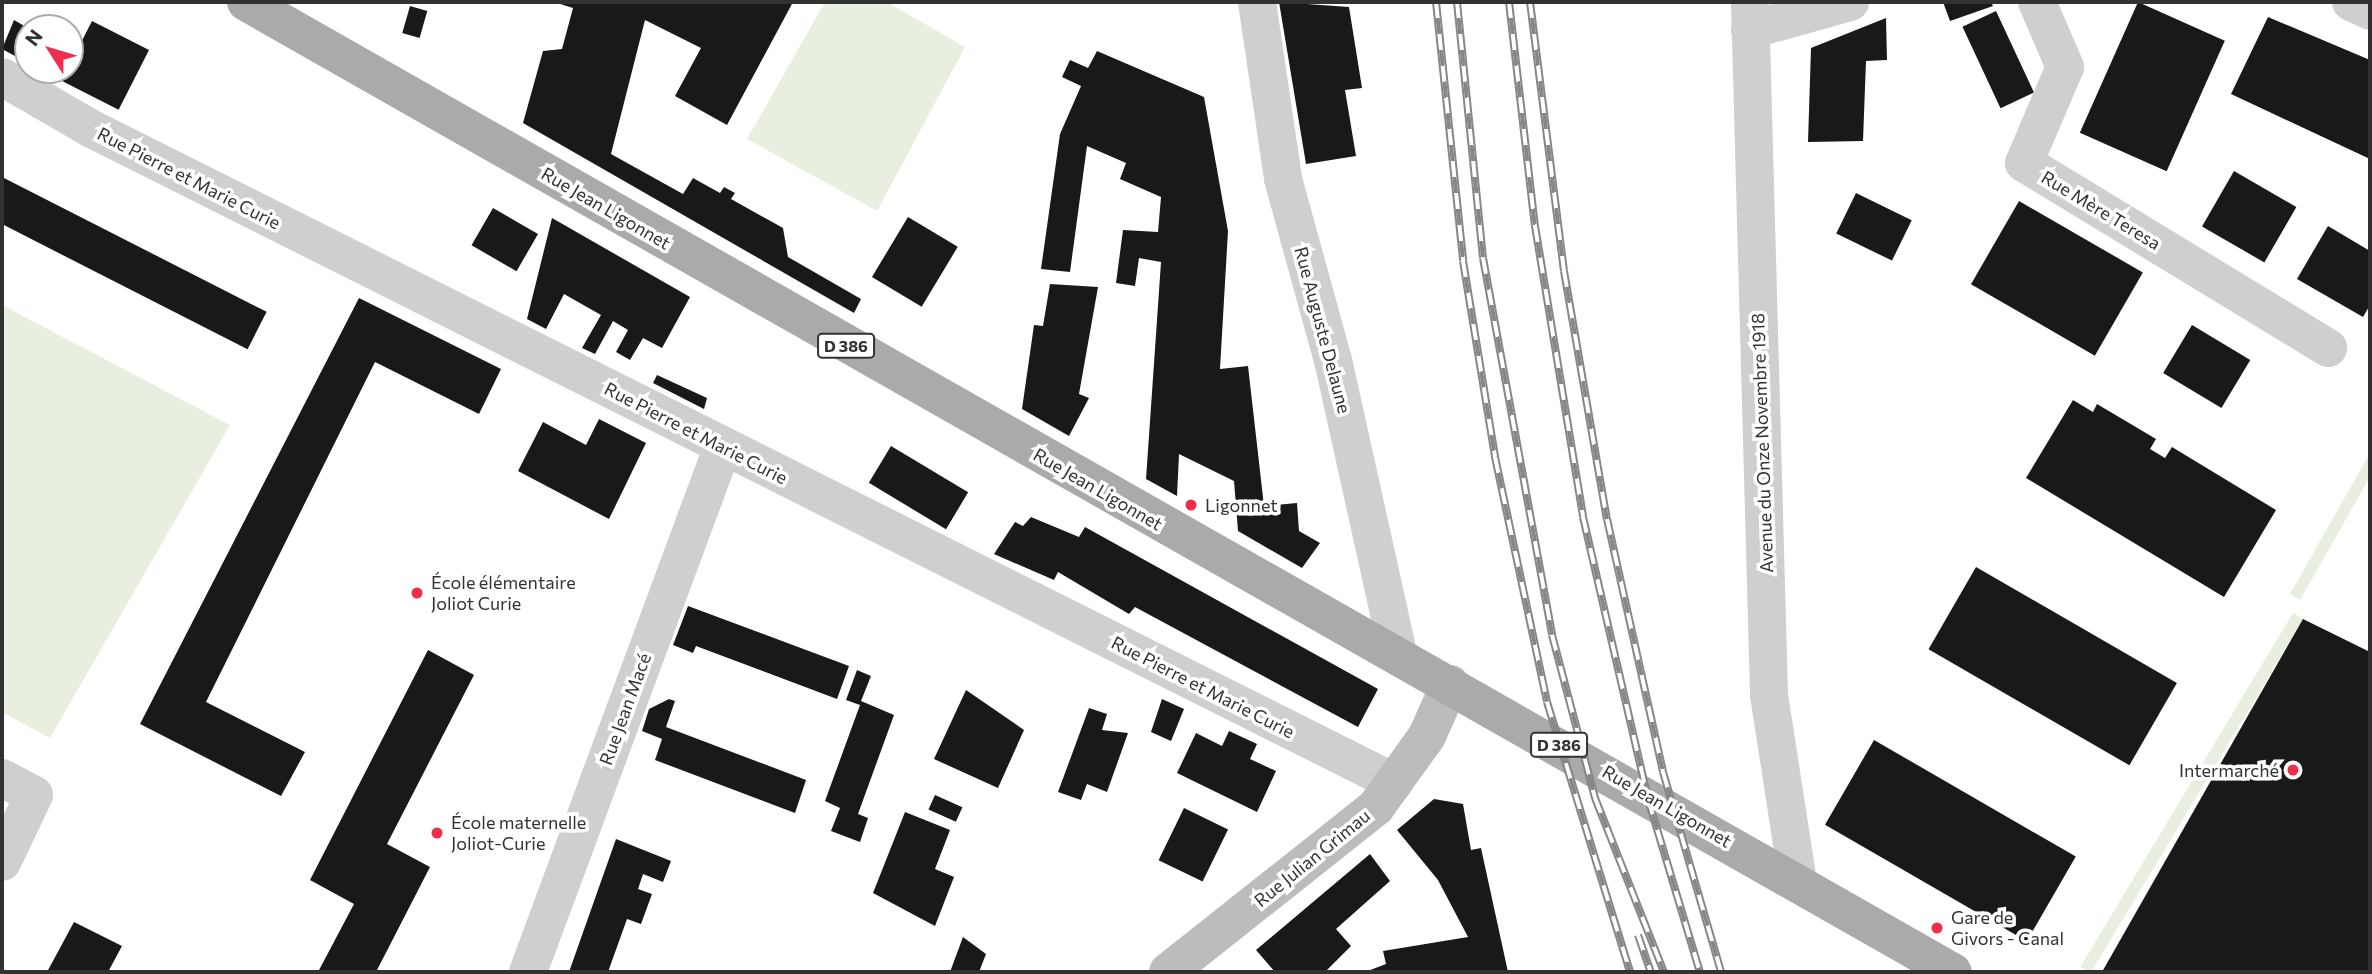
<!DOCTYPE html>
<html>
<head>
<meta charset="utf-8">
<style>
	body { margin:0 }
	#map { position:relative; width:2372px; height:974px; overflow:hidden; background:#fff; font-family:Commissioner,sans-serif }
	div>[style] { position:absolute }
	[style*='--x'] { left:calc(var(--x)*1px); top:calc(var(--y)*1px); width:calc(var(--w)*1px); rotate:calc(var(--a)*1deg) }
	.green>* { inset:0; background:#e9efe0; transform-origin:0 0 }
	.building>* { inset:0; background:#191919; transform-origin:0 0 }
	.street>* { height:38px; margin:-19px; padding:0 19px; transform-origin:19px; border-radius:19px; background:#cfcfcf }
	.secondary>* { height:38px; margin:-19px; padding:0 19px; transform-origin:19px; border-radius:19px; background:#bcbcbc }
	.primary>* { height:38px; margin:-19px; padding:0 19px; transform-origin:19px; border-radius:19px; background:#aaa }
	.rail>* { height:8px; margin-top:-4px; transform-origin:0; background:repeating-linear-gradient(90deg,#fff 0 16px,#878787 0 32px); box-sizing:border-box; border-block:2px solid #878787 }
	.dots>* { width:19px; height:19px; translate:-50% -50%; box-sizing:border-box; border:4px solid #fff; border-radius:50% }
	span { translate:-50% -50%; white-space:nowrap; text-align:center; line-height:1.15; -webkit-text-stroke:7px #fff; paint-order:stroke }
	.shield-label span { padding:2px 5px; background:#fff; border:2px solid; border-radius:5px; -webkit-text-stroke-width:0 }
	.shield-label { font-size:16px; color:#323232; font-weight:700 }
	.street-label { font-size:18px; color:#323232 }
	.poi-label { font-size:18px; color:#323232 }
	.left { translate:0 -50%; text-align:left }
	.right { translate:-100% -50%; text-align:right }
	.frame { position:absolute; inset:0; border:4px solid #323232; pointer-events:none }
	.north { position:absolute; left:14px; top:14px; width:70px; height:70px; box-sizing:border-box; background:#fff; border:2px solid #adadad; border-radius:50%; rotate:307deg; font-size:19px; font-weight:700; line-height:28px; text-align:center; color:#323232 }
	.north::after { content:''; display:block; margin:auto; width:24px; height:32px; background:#f02d4b; clip-path:polygon(50% 0,100% 100%,50% 72%,0 100%) }
</style>
</head>
<body>
<div id="map">
	<div class="green">
		<div style="clip-path:polygon(825px 2px,887px 2px,965px 47px,877px 211px,747px 139px)"></div>
		<div style="clip-path:polygon(2px 305px,230px 425px,50px 738px,2px 712px)"></div>
		<div style="clip-path:polygon(2370px 453px,2370px 477px,2300px 600px,2290px 594px)"></div>
		<div style="left:2293px;top:613px;width:12px;height:413px;rotate:31deg"></div>
	</div>
	<div class="building">
		<div style="clip-path:polygon(554px 2px,793px 2px,727px 125px,675px 96px,701px 48px,645px 20px,611px 154px,683px 194px,693px 178px,720px 193px,724px 187px,735px 193px,731px 199px,783px 228px,788px 257px,861px 299px,854px 313px,523px 123px,543px 51px,562px 49px,573px 8px)"></div>
		<div style="clip-path:polygon(1279px 2px,1349px 7px,1362px 88px,1345px 90px,1356px 156px,1306px 164px)"></div>
		<div style="clip-path:polygon(1943px 2px,1991px 2px,1993px 6px,1950px 21px)"></div>
		<div style="left:2138px;top:2px;width:95px;height:143px;rotate:24deg"></div>
		<div style="left:410px;top:6px;width:18px;height:28px;rotate:16deg"></div>
		<div style="left:1996px;top:11px;width:90px;height:37px;rotate:65deg"></div>
		<div style="clip-path:polygon(2268px 17px,2370px 60px,2370px 159px,2231px 94px)"></div>
		<div style="clip-path:polygon(1886px 18px,1887px 60px,1866px 61px,1863px 141px,1808px 142px,1811px 48px)"></div>
		<div style="clip-path:polygon(14px 20px,28px 28px,28px 63px,2px 49px)"></div>
		<div style="left:92px;top:21px;width:64px;height:67px;rotate:27deg"></div>
		<div style="clip-path:polygon(1097px 51px,1204px 97px,1228px 231px,1220px 369px,1248px 366px,1264px 506px,1297px 503px,1299px 531px,1320px 543px,1302px 568px,1238px 531px,1234px 481px,1179px 454px,1177px 496px,1146px 479px,1161px 262px,1139px 258px,1135px 286px,1116px 283px,1123px 230px,1158px 232px,1161px 197px,1120px 179px,1126px 163px,1087px 146px,1070px 272px,1041px 269px,1060px 134px,1081px 86px,1062px 77px,1070px 60px,1088px 68px)"></div>
		<div style="left:2234px;top:171px;width:72px;height:64px;rotate:30deg"></div>
		<div style="left:2px;top:177px;width:297px;height:42px;rotate:27deg"></div>
		<div style="left:1856px;top:193px;width:62px;height:45px;rotate:26deg"></div>
		<div style="left:2019px;top:201px;width:143px;height:96px;rotate:30deg"></div>
		<div style="left:493px;top:208px;width:52px;height:43px;rotate:30deg"></div>
		<div style="left:908px;top:217px;width:58px;height:70px;rotate:31deg"></div>
		<div style="clip-path:polygon(552px 218px,690px 297px,662px 348px,643px 338px,630px 360px,616px 352px,628px 330px,613px 321px,595px 354px,582px 348px,601px 315px,564px 294px,546px 329px,527px 319px)"></div>
		<div style="clip-path:polygon(2328px 226px,2370px 251px,2370px 305px,2363px 317px,2297px 279px)"></div>
		<div style="clip-path:polygon(1050px 284px,1098px 287px,1079px 394px,1089px 398px,1069px 436px,1022px 409px,1034px 325px,1043px 326px)"></div>
		<div style="clip-path:polygon(359px 298px,501px 369px,479px 414px,375px 362px,206px 702px,305px 752px,281px 796px,140px 724px)"></div>
		<div style="left:2192px;top:325px;width:68px;height:56px;rotate:31deg"></div>
		<div style="clip-path:polygon(657px 375px,707px 398px,704px 409px,653px 383px)"></div>
		<div style="clip-path:polygon(2073px 400px,2093px 412px,2097px 404px,2156px 439px,2150px 449px,2165px 458px,2172px 447px,2276px 510px,2224px 597px,2026px 478px)"></div>
		<div style="clip-path:polygon(599px 419px,646px 443px,609px 519px,518px 471px,543px 422px,586px 445px)"></div>
		<div style="left:891px;top:446px;width:90px;height:43px;rotate:31deg"></div>
		<div style="clip-path:polygon(1031px 517px,1079px 537px,1085px 527px,1378px 689px,1358px 727px,1135px 607px,1129px 614px,1058px 572px,1054px 580px,994px 554px,1015px 522px,1023px 526px)"></div>
		<div style="left:1976px;top:567px;width:232px;height:95px;rotate:30deg"></div>
		<div style="clip-path:polygon(688px 606px,849px 666px,837px 699px,696px 646px,693px 653px,673px 645px)"></div>
		<div style="clip-path:polygon(2303px 619px,2370px 652px,2370px 972px,2102px 972px)"></div>
		<div style="clip-path:polygon(428px 650px,474px 675px,387px 844px,430px 867px,376px 972px,318px 972px,354px 904px,310px 880px)"></div>
		<div style="clip-path:polygon(857px 670px,871px 676px,861px 701px,894px 715px,858px 814px,868px 818px,860px 842px,831px 831px,840px 808px,825px 801px,860px 705px,846px 700px)"></div>
		<div style="clip-path:polygon(966px 690px,1024px 730px,998px 788px,934px 759px)"></div>
		<div style="clip-path:polygon(669px 699px,675px 701px,666px 727px,806px 780px,795px 813px,655px 760px,662px 739px,642px 731px,649px 709px)"></div>
		<div style="clip-path:polygon(1162px 699px,1184px 709px,1171px 741px,1151px 732px)"></div>
		<div style="clip-path:polygon(1089px 708px,1107px 714px,1102px 730px,1128px 733px,1107px 792px,1087px 784px,1081px 800px,1058px 792px)"></div>
		<div style="clip-path:polygon(1229px 731px,1257px 744px,1250px 759px,1276px 771px,1257px 812px,1177px 773px,1196px 733px,1222px 746px)"></div>
		<div style="left:1874px;top:740px;width:233px;height:98px;rotate:30deg"></div>
		<div style="left:935px;top:795px;width:30px;height:16px;rotate:24deg"></div>
		<div style="clip-path:polygon(1434px 799px,1463px 804px,1471px 850px,1481px 848px,1508px 972px,1365px 972px,1386px 964px,1383px 951px,1468px 937px,1438px 880px,1397px 830px)"></div>
		<div style="left:1184px;top:808px;width:49px;height:58px;rotate:26deg"></div>
		<div style="clip-path:polygon(905px 812px,950px 830px,935px 869px,954px 877px,935px 926px,873px 893px)"></div>
		<div style="clip-path:polygon(616px 839px,671px 861px,663px 882px,643px 874px,638px 889px,652px 894px,641px 924px,627px 919px,608px 972px,569px 972px)"></div>
		<div style="clip-path:polygon(1370px 854px,1390px 881px,1336px 929px,1351px 946px,1325px 972px,1275px 972px,1256px 950px)"></div>
		<div style="clip-path:polygon(74px 922px,122px 946px,108px 972px,47px 972px)"></div>
		<div style="clip-path:polygon(963px 937px,986px 954px,979px 972px,950px 972px)"></div>
	</div>
	<div class="street">
		<div style="--x:1257;--y:2;--w:179;--a:81.6"></div>
		<div style="--x:1283;--y:179;--w:188;--a:74.6"></div>
		<div style="--x:1333;--y:360;--w:304;--a:77.5"></div>
		<div style="--x:1750;--y:2;--w:693;--a:88.43"></div>
		<div style="--x:1769;--y:695;--w:189;--a:81.2"></div>
		<div style="--x:2037;--y:2;--w:71;--a:66.7"></div>
		<div style="--x:2065;--y:67;--w:104;--a:113.1"></div>
		<div style="--x:2024;--y:163;--w:356;--a:31.3"></div>
		<div style="--x:2351;--y:2;--w:21;--a:25"></div>
		<div style="--x:1750;--y:30;--w:104;--a:-15.6"></div>
		<div style="--x:2;--y:77;--w:102;--a:30.1"></div>
		<div style="--x:90;--y:128;--w:1459;--a:26.64"></div>
		<div style="--x:2;--y:778;--w:36;--a:28"></div>
		<div style="--x:34;--y:795;--w:74;--a:115.5"></div>
		<div style="--x:528;--y:972;--w:561;--a:-69.66"></div>
	</div>
	<div class="secondary">
		<div style="--x:1168;--y:972;--w:265;--a:-38.4"></div>
		<div style="--x:1376;--y:807;--w:87;--a:-54.3"></div>
		<div style="--x:1427;--y:736;--w:57;--a:-66.1"></div>
	</div>
	<div class="primary">
		<div style="--x:246;--y:2;--w:1963;--a:29.61"></div>
	</div>
	<div class="rail">
		<div style="--x:1436;--y:2;--w:260;--a:84"></div>
		<div style="--x:1463;--y:261;--w:199;--a:80.7"></div>
		<div style="--x:1495;--y:457;--w:250;--a:78"></div>
		<div style="--x:1547;--y:702;--w:282;--a:72.9"></div>
		<div style="--x:1457;--y:2;--w:257;--a:84.2"></div>
		<div style="--x:1483;--y:258;--w:383;--a:79.6"></div>
		<div style="--x:1552;--y:635;--w:169;--a:75.2"></div>
		<div style="--x:1595;--y:798;--w:187;--a:68.4"></div>
		<div style="--x:1509;--y:2;--w:226;--a:83.4"></div>
		<div style="--x:1535;--y:226;--w:295;--a:80.6"></div>
		<div style="--x:1583;--y:517;--w:289;--a:77"></div>
		<div style="--x:1648;--y:799;--w:181;--a:73.3"></div>
		<div style="--x:1530;--y:2;--w:271;--a:82.8"></div>
		<div style="--x:1564;--y:271;--w:252;--a:80.2"></div>
		<div style="--x:1607;--y:519;--w:259;--a:77.5"></div>
		<div style="--x:1663;--y:772;--w:208;--a:73.8"></div>
		<div style="--x:1638;--y:935;--w:39;--a:71"></div>
	</div>
	<div class="dots">
		<div style="left:1191px;top:505px;background:#f02d4b"></div>
		<div style="left:417px;top:593px;background:#f02d4b"></div>
		<div style="left:2293px;top:770px;background:#f02d4b"></div>
		<div style="left:437px;top:833px;background:#f02d4b"></div>
		<div style="left:1937px;top:928px;background:#f02d4b"></div>
	</div>
	<div class="shield-label">
		<span style="left:846px;top:346px">D 386</span>
		<span style="left:1559px;top:745px">D 386</span>
	</div>
	<div class="street-label">
		<span style="left:189px;top:178px;rotate:27deg">Rue Pierre et Marie Curie</span>
		<span style="left:606px;top:208px;rotate:30deg">Rue Jean Ligonnet</span>
		<span style="left:2101px;top:210px;rotate:31deg">Rue Mère Teresa</span>
		<span style="left:1323px;top:330px;rotate:75deg">Rue Auguste Delaune</span>
		<span style="left:696px;top:433px;rotate:27deg">Rue Pierre et Marie Curie</span>
		<span style="left:1762px;top:443px;rotate:-92deg">Avenue du Onze Novembre 1918</span>
		<span style="left:1098px;top:489px;rotate:30deg">Rue Jean Ligonnet</span>
		<span style="left:1203px;top:687px;rotate:27deg">Rue Pierre et Marie Curie</span>
		<span style="left:625px;top:709px;rotate:-70deg">Rue Jean Macé</span>
		<span style="left:1667px;top:806px;rotate:30deg">Rue Jean Ligonnet</span>
		<span style="left:1312px;top:858px;rotate:-39deg">Rue Julian Grimau</span>
	</div>
	<div class="poi-label">
		<span class="left" style="left:1205px;top:505px">Ligonnet</span>
		<span class="left" style="left:431px;top:593px">École élémentaire<br>Joliot Curie</span>
		<span class="right" style="left:2279px;top:770px">Intermarché</span>
		<span class="left" style="left:451px;top:833px">École maternelle<br>Joliot-Curie</span>
		<span class="left" style="left:1951px;top:928px">Gare de<br>Givors - Canal</span>
	</div>
	<div class="frame"></div>
	<div class="north">N</div>
</div>
</body>
</html>
